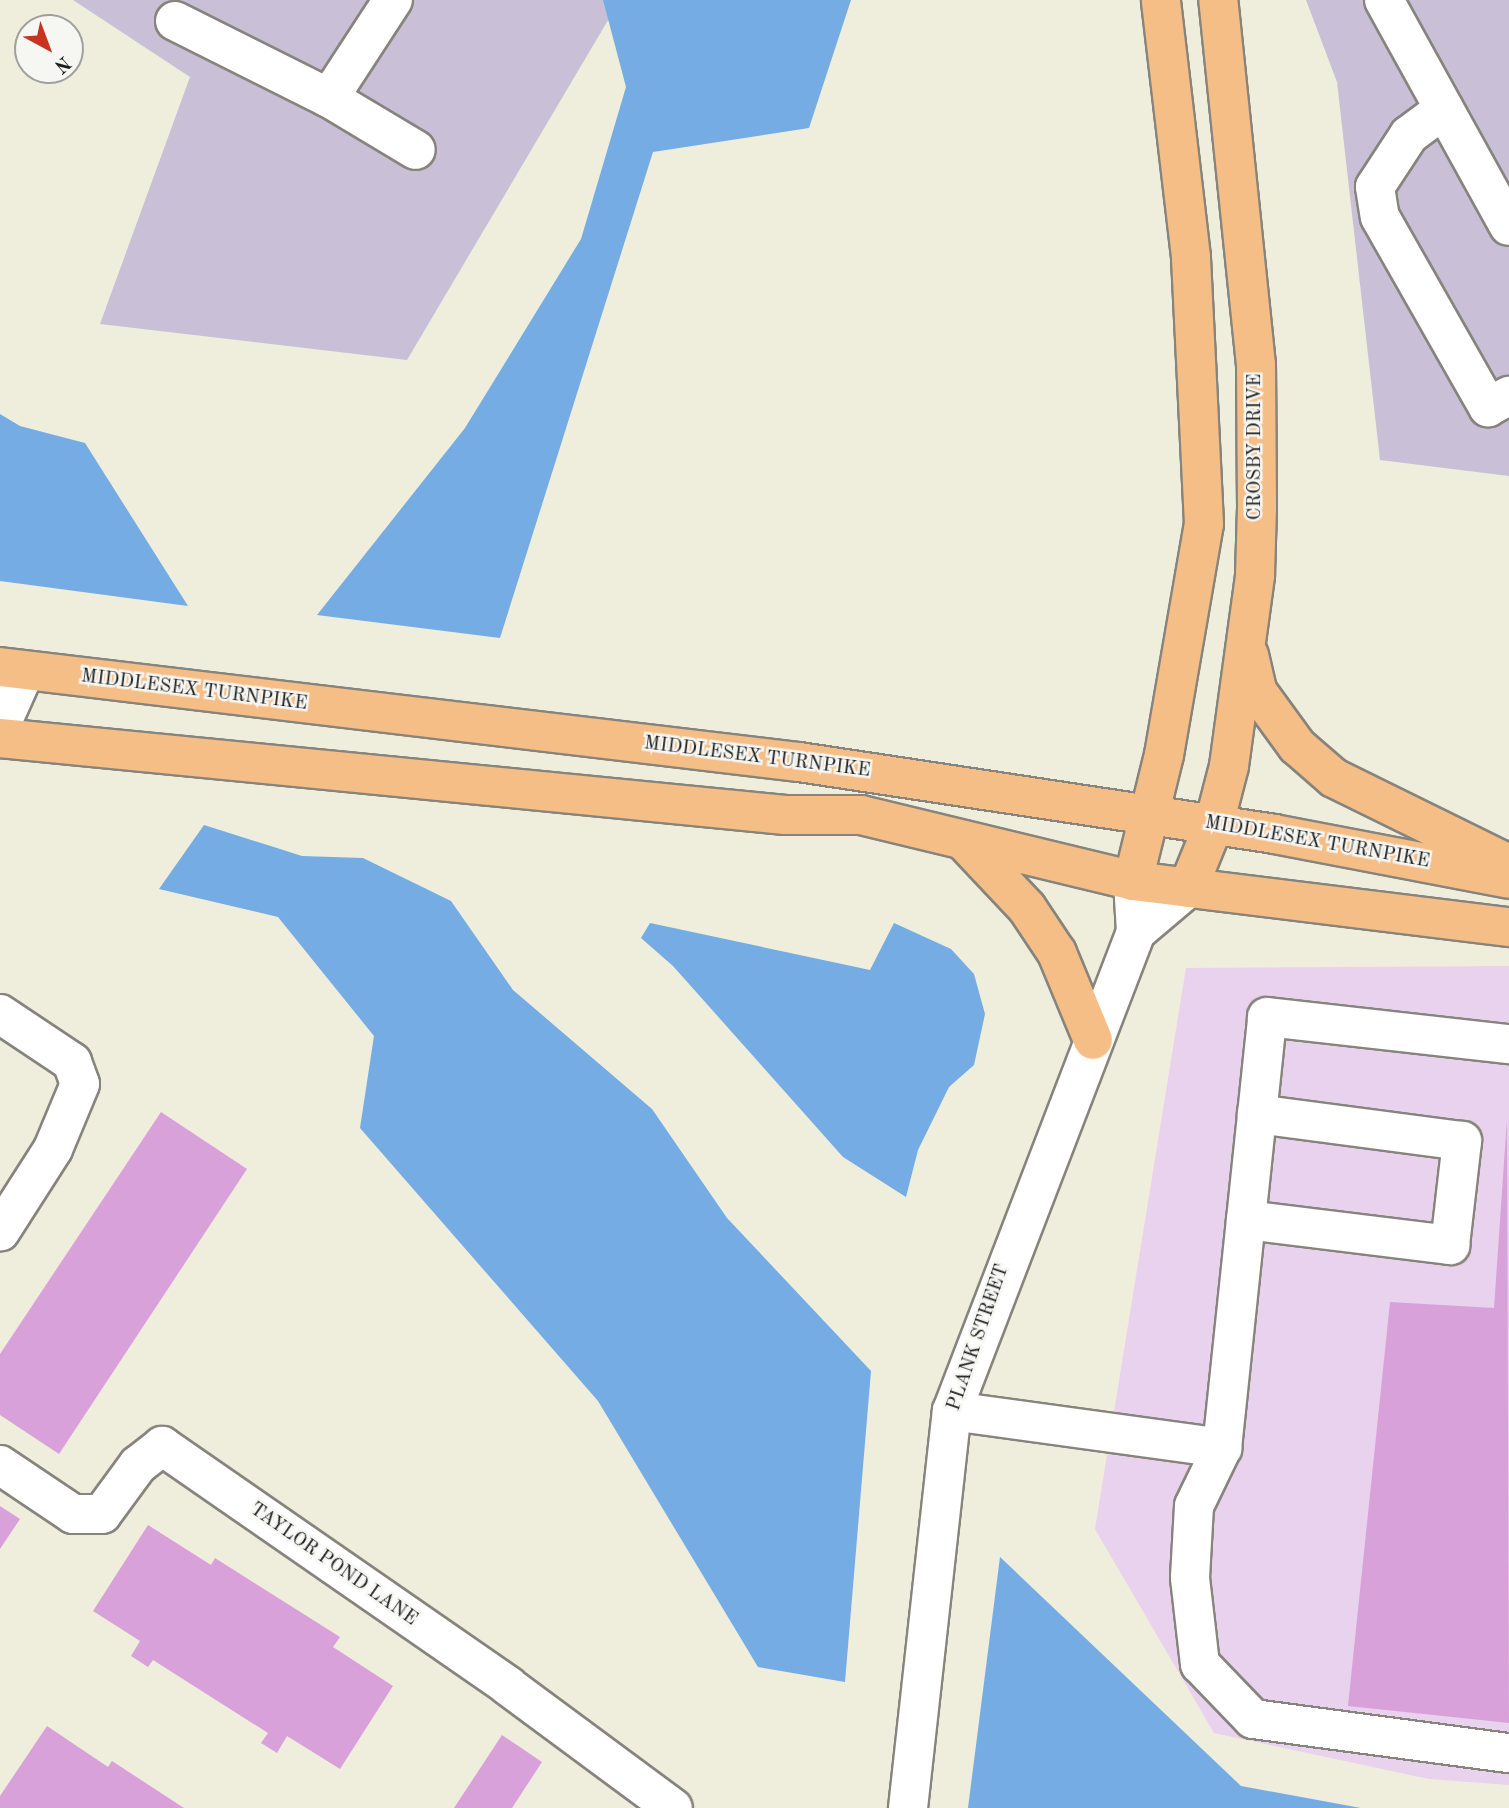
<!DOCTYPE html>
<html>
<head>
<meta charset="utf-8">
<style>
	body { margin:0 }
	#map { position:relative; width:1509px; height:1808px; overflow:hidden; background:#efeddb; font-family:"Old Standard TT",serif }
	div>[style] { position:absolute }
	[style*='--x'] { left:calc(var(--x)*1px); top:calc(var(--y)*1px); width:calc(var(--w)*1px); rotate:calc(var(--a)*1deg) }
	.built>* { inset:0; background:#e9d2ed }
	.industrial>* { inset:0; background:#c9bfd7 }
	.water>* { inset:0; background:#75ace4 }
	.building>* { inset:0; background:#d9a1da }
	.roads { filter:drop-shadow(2px 0 #86847c) drop-shadow(-2px 0 #86847c) drop-shadow(0 2px #86847c) drop-shadow(0 -2px #86847c) }
	.minor>* { height:38px; margin:-19px; padding:0 19px; transform-origin:19px; border-radius:19px; background:#fff }
	.major>* { height:38px; margin:-19px; padding:0 19px; transform-origin:19px; border-radius:19px; background:#f6be87 }
	span { translate:-50% -50%; white-space:nowrap; text-align:center; line-height:1.15; -webkit-text-stroke:5px #f6f6f2; paint-order:stroke }
	.street-label { font-size:19px; color:#1c1c1c }
	.north { position:absolute; left:14px; top:14px; width:70px; height:70px; box-sizing:border-box; background:#f6f6f2; border:2px solid #9f9f9c; border-radius:50%; rotate:139deg; font-size:19px; font-weight:700; line-height:28px; text-align:center; color:#1c1c1c }
	.north::after { content:''; display:block; margin:auto; width:24px; height:32px; background:#c8321e; clip-path:polygon(50% 0,100% 100%,50% 72%,0 100%) }
</style>
</head>
<body>
<div id="map">
	<div class="built">
		<div style="clip-path:polygon(1509px 966px,1509px 1785px,1429px 1779px,1214px 1733px,1095px 1529px,1186px 968px)"></div>
	</div>
	<div class="industrial">
		<div style="clip-path:polygon(73px 0,620px 0,407px 360px,100px 324px,190px 77px)"></div>
		<div style="clip-path:polygon(1306px 0,1509px 0,1509px 476px,1380px 460px,1337px 82px)"></div>
	</div>
	<div class="water">
		<div style="clip-path:polygon(603px 0,851px 0,809px 128px,653px 152px,500px 638px,317px 615px,465px 428px,581px 239px,626px 87px)"></div>
		<div style="clip-path:polygon(0 414px,20px 426px,85px 443px,188px 606px,0 581px)"></div>
		<div style="clip-path:polygon(204px 825px,302px 856px,363px 858px,451px 901px,513px 990px,652px 1109px,727px 1218px,871px 1371px,845px 1682px,758px 1667px,598px 1401px,360px 1128px,374px 1036px,278px 917px,159px 889px)"></div>
		<div style="clip-path:polygon(650px 923px,870px 970px,894px 923px,951px 949px,974px 974px,985px 1014px,974px 1065px,949px 1087px,918px 1150px,906px 1197px,843px 1157px,673px 966px,641px 938px)"></div>
		<div style="clip-path:polygon(1000px 1557px,1241px 1786px,1361px 1808px,968px 1808px)"></div>
	</div>
	<div class="building">
		<div style="clip-path:polygon(161px 1112px,247px 1169px,59px 1454px,0 1415px,0 1354px)"></div>
		<div style="clip-path:polygon(1507px 1119px,1509px 1723px,1348px 1706px,1390px 1302px,1494px 1308px)"></div>
		<div style="clip-path:polygon(0 1506px,20px 1519px,0 1549px)"></div>
		<div style="clip-path:polygon(148px 1525px,211px 1565px,215px 1558px,340px 1637px,333px 1647px,393px 1686px,340px 1769px,287px 1736px,277px 1753px,261px 1743px,268px 1733px,153px 1660px,148px 1667px,131px 1656px,140px 1641px,93px 1611px)"></div>
		<div style="clip-path:polygon(47px 1726px,108px 1767px,112px 1761px,184px 1808px,0 1808px,0 1796px)"></div>
		<div style="clip-path:polygon(502px 1735px,542px 1762px,512px 1808px,454px 1808px)"></div>
	</div>
	<div class="roads">
		<div class="minor">
			<div style="--x:1384;--y:0;--w:258;--a:61.1"></div>
			<div style="--x:175;--y:21;--w:172;--a:26.6"></div>
			<div style="--x:329;--y:98;--w:117;--a:-56.9"></div>
			<div style="--x:329;--y:98;--w:101;--a:30.9"></div>
			<div style="--x:1444;--y:109;--w:44;--a:143.4"></div>
			<div style="--x:1409;--y:135;--w:62;--a:123.2"></div>
			<div style="--x:1375;--y:187;--w:30;--a:81"></div>
			<div style="--x:1380;--y:217;--w:219;--a:60.4"></div>
			<div style="--x:1488;--y:407;--w:24;--a:-28"></div>
			<div style="--x:0;--y:727;--w:61;--a:-65.9"></div>
			<div style="--x:1136;--y:932;--w:68;--a:-40.2"></div>
			<div style="--x:0;--y:1014;--w:87;--a:33.7"></div>
			<div style="--x:72;--y:1062;--w:23;--a:70"></div>
			<div style="--x:80;--y:1084;--w:70;--a:112.6"></div>
			<div style="--x:53;--y:1149;--w:98;--a:122.6"></div>
			<div style="--x:1246;--y:1220;--w:206;--a:7"></div>
			<div style="--x:1450;--y:1245;--w:105;--a:-83.4"></div>
			<div style="--x:1462;--y:1141;--w:207;--a:-172.5"></div>
			<div style="--x:952;--y:1411;--w:273;--a:7.8"></div>
			<div style="--x:1222;--y:1448;--w:433;--a:-84"></div>
			<div style="--x:1267;--y:1017;--w:244;--a:6.4"></div>
			<div style="--x:1222;--y:1448;--w:64;--a:115.8"></div>
			<div style="--x:1194;--y:1506;--w:72;--a:93.2"></div>
			<div style="--x:1190;--y:1578;--w:87;--a:83.4"></div>
			<div style="--x:1200;--y:1664;--w:76;--a:46.1"></div>
			<div style="--x:1253;--y:1719;--w:258;--a:7.6"></div>
			<div style="--x:0;--y:1465;--w:88;--a:33.9"></div>
			<div style="--x:73;--y:1514;--w:29;--a:0"></div>
			<div style="--x:102;--y:1514;--w:61;--a:-53.7"></div>
			<div style="--x:138;--y:1465;--w:31;--a:-38"></div>
			<div style="--x:162;--y:1446;--w:421;--a:34.7"></div>
			<div style="--x:508;--y:1686;--w:205;--a:36.5"></div>
			<div style="--x:908;--y:1808;--w:399;--a:-83.7"></div>
			<div style="--x:952;--y:1411;--w:513;--a:-68.99"></div>
			<div style="--x:1136;--y:932;--w:51;--a:-93.4"></div>
		</div>
		<div class="major">
			<div style="--x:1249;--y:655;--w:37;--a:77"></div>
			<div style="--x:1257;--y:691;--w:68;--a:54"></div>
			<div style="--x:1297;--y:746;--w:49;--a:40.9"></div>
			<div style="--x:1334;--y:778;--w:195;--a:26.2"></div>
			<div style="--x:0;--y:667;--w:805;--a:6.78"></div>
			<div style="--x:799;--y:762;--w:480;--a:8.6"></div>
			<div style="--x:1274;--y:834;--w:239;--a:10.8"></div>
			<div style="--x:0;--y:738;--w:789;--a:5.6"></div>
			<div style="--x:785;--y:815;--w:76;--a:0"></div>
			<div style="--x:861;--y:815;--w:280;--a:13.6"></div>
			<div style="--x:1133;--y:881;--w:379;--a:7"></div>
			<div style="--x:963;--y:840;--w:93;--a:46.7"></div>
			<div style="--x:1027;--y:908;--w:54;--a:56.3"></div>
			<div style="--x:1057;--y:953;--w:94;--a:67.5"></div>
			<div style="--x:1133;--y:881;--w:130;--a:-76.2"></div>
			<div style="--x:1164;--y:755;--w:234;--a:-80.2"></div>
			<div style="--x:1204;--y:524;--w:267;--a:-92.8"></div>
			<div style="--x:1191;--y:257;--w:259;--a:-96.7"></div>
			<div style="--x:1188;--y:888;--w:69;--a:-67.9"></div>
			<div style="--x:1214;--y:824;--w:60;--a:-75.5"></div>
			<div style="--x:1229;--y:766;--w:193;--a:-82.2"></div>
			<div style="--x:1255;--y:575;--w:68;--a:-88.3"></div>
			<div style="--x:1257;--y:507;--w:142;--a:-90.4"></div>
			<div style="--x:1256;--y:365;--w:367;--a:-95.9"></div>
		</div>
	</div>
	<div class="street-label">
		<span style="left:1256px;top:447px;rotate:-90deg">CROSBY DRIVE</span>
		<span style="left:194px;top:691px;rotate:7deg">MIDDLESEX TURNPIKE</span>
		<span style="left:757px;top:758px;rotate:7deg">MIDDLESEX TURNPIKE</span>
		<span style="left:1317px;top:843px;rotate:10deg">MIDDLESEX TURNPIKE</span>
		<span style="left:979px;top:1338px;rotate:-71deg">PLANK STREET</span>
		<span style="left:333px;top:1565px;rotate:35deg">TAYLOR POND LANE</span>
	</div>
	<div class="north">N</div>
</div>
</body>
</html>
